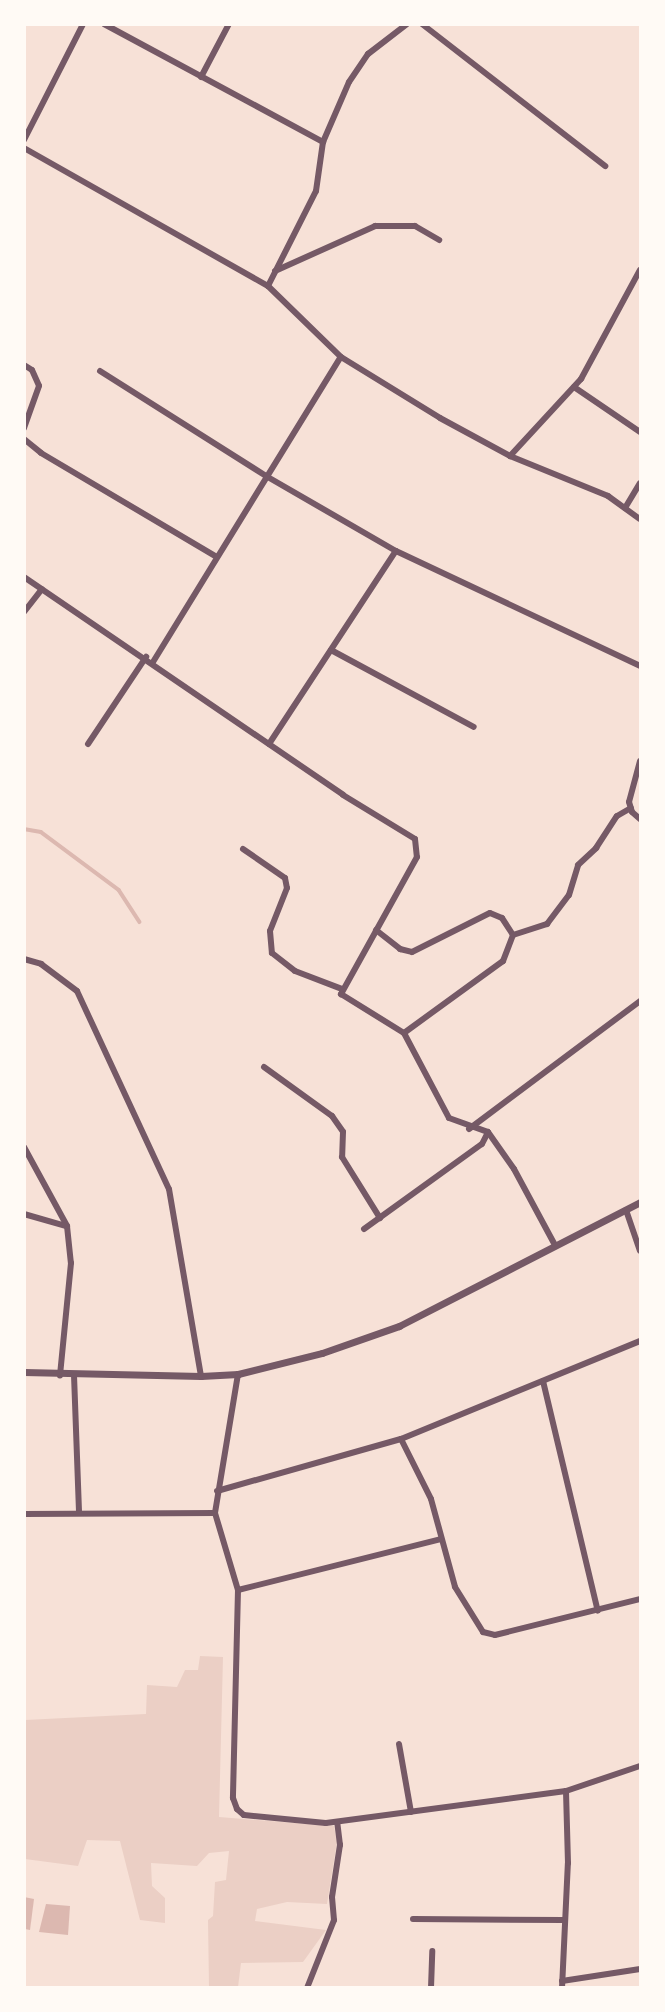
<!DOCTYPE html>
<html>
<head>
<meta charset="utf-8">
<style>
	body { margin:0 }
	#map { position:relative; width:665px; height:2012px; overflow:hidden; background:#f7e1d7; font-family:"Public Sans",sans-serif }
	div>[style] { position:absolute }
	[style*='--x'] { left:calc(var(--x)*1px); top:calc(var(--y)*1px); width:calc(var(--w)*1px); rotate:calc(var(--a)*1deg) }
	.green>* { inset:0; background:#ebcfc5 }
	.water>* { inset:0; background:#dcb8b0 }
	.stream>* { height:3.5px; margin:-1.75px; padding:0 1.75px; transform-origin:1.75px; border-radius:1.75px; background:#dcb8b0 }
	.minor>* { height:6px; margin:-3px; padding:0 3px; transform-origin:3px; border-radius:3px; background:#755966 }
	.tertiary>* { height:7px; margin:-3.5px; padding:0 3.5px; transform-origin:3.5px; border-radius:3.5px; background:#755966 }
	span { translate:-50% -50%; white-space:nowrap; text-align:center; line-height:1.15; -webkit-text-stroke:7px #fffaf5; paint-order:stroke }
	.frame { position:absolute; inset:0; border:26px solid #fffaf5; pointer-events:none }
</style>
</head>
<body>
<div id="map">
	<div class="green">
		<div style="clip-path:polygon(200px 1656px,223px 1657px,219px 1817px,334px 1826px,337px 1842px,327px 1904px,287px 1902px,257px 1909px,255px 1921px,326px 1930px,303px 1962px,241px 1963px,238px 1987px,209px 1987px,208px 1920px,213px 1916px,215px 1882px,226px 1880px,229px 1851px,209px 1853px,197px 1866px,151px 1863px,152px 1886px,165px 1898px,165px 1923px,140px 1920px,120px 1841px,87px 1840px,78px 1866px,25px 1859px,25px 1720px,146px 1714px,147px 1685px,177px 1687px,185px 1670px,198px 1670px)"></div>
	</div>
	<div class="water">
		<div style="clip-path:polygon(24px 1897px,34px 1899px,30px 1930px,25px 1929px)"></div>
		<div style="clip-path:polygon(46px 1904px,70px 1906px,68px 1935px,39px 1932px)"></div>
	</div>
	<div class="stream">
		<div style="--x:24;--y:829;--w:17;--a:10"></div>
		<div style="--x:41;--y:832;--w:97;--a:36.6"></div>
		<div style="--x:119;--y:890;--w:38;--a:57"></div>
	</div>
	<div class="minor">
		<div style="--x:104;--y:24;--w:249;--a:28.3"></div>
		<div style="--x:422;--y:24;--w:232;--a:37.8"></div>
		<div style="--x:201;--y:77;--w:60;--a:-62.2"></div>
		<div style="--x:24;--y:140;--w:130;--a:-63"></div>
		<div style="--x:24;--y:148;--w:280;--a:29.5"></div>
		<div style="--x:268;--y:286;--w:102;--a:44.2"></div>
		<div style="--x:341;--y:357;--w:116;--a:31.6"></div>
		<div style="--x:440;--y:418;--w:80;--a:28.5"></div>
		<div style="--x:510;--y:456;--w:106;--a:22.2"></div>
		<div style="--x:608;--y:496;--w:39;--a:36"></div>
		<div style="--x:275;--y:271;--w:110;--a:-24.2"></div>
		<div style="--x:375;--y:226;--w:40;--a:0"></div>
		<div style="--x:415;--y:226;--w:28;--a:30"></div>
		<div style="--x:268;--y:286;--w:106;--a:-63.2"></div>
		<div style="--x:316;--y:191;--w:49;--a:-81.9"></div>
		<div style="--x:323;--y:142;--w:65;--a:-66.6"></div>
		<div style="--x:349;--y:82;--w:34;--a:-56"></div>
		<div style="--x:368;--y:54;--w:49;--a:-37.6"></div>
		<div style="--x:24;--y:365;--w:9;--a:32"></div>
		<div style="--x:32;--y:370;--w:17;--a:66"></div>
		<div style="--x:39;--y:386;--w:45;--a:109.7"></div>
		<div style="--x:100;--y:371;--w:196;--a:32.3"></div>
		<div style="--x:266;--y:476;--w:150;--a:30"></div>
		<div style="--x:396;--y:551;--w:270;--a:25.2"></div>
		<div style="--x:574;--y:387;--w:80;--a:34.3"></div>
		<div style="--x:24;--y:439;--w:22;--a:39"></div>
		<div style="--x:41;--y:453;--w:204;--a:30.6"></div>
		<div style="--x:510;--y:456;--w:105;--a:-47.3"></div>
		<div style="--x:581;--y:379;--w:124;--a:-61.6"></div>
		<div style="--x:625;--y:508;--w:29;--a:-59"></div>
		<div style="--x:24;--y:577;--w:386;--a:34.3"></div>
		<div style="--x:343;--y:795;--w:84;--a:31.4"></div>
		<div style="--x:415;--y:839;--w:18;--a:84"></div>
		<div style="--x:417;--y:857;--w:157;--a:119"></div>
		<div style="--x:341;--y:994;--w:74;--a:31.8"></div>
		<div style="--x:404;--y:1033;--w:96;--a:62.1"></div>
		<div style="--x:449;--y:1118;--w:41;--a:19.7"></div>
		<div style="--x:488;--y:1132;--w:45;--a:54.9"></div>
		<div style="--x:514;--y:1169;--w:86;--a:61.7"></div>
		<div style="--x:24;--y:612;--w:29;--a:-52"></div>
		<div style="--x:331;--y:650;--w:162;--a:28.3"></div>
		<div style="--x:153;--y:662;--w:358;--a:-58.4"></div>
		<div style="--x:88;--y:744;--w:105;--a:-56.3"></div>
		<div style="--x:269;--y:744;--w:231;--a:-56.7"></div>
		<div style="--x:640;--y:761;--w:42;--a:105"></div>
		<div style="--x:629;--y:802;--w:10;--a:73"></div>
		<div style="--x:632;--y:812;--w:11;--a:41"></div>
		<div style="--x:243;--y:849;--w:51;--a:34.6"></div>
		<div style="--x:285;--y:878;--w:10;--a:79"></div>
		<div style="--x:287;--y:888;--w:46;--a:111.6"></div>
		<div style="--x:270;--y:931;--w:22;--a:85"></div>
		<div style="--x:272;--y:953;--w:29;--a:38"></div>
		<div style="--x:295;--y:971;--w:50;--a:21"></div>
		<div style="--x:376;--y:930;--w:31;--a:38"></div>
		<div style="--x:400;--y:949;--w:12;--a:14"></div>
		<div style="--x:412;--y:952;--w:87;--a:-26.6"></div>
		<div style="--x:490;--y:913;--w:13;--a:23"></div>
		<div style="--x:502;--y:918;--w:20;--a:57"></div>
		<div style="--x:513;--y:935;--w:28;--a:111"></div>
		<div style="--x:503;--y:961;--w:122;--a:144"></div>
		<div style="--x:513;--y:935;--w:36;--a:-18"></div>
		<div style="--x:547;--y:924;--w:36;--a:-53"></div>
		<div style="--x:569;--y:895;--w:31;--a:-73"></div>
		<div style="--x:578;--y:865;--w:25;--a:-43"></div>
		<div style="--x:596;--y:848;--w:38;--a:-57"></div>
		<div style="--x:617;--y:816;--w:16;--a:-30"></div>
		<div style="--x:24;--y:959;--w:18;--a:16"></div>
		<div style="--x:41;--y:964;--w:45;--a:36.9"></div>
		<div style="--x:77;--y:991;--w:218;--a:65.1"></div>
		<div style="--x:169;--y:1189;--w:190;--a:80.3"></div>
		<div style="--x:264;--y:1067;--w:84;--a:35.8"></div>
		<div style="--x:332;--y:1116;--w:19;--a:55"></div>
		<div style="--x:343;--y:1132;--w:25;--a:92"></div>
		<div style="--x:342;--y:1157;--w:72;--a:58.1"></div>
		<div style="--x:469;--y:1129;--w:214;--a:-36.8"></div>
		<div style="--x:24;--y:1147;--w:90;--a:61.4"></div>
		<div style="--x:67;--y:1226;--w:37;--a:84"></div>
		<div style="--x:71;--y:1263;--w:113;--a:95.6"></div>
		<div style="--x:626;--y:1210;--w:43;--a:71.1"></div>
		<div style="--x:24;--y:1214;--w:44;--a:15.9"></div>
		<div style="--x:364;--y:1229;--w:145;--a:-35.8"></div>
		<div style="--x:482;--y:1144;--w:13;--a:-63"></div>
		<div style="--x:238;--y:1374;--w:141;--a:99.4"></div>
		<div style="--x:215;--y:1513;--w:80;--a:73.4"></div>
		<div style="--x:238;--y:1590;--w:208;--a:91.4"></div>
		<div style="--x:233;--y:1798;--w:12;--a:70"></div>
		<div style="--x:237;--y:1809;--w:9;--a:41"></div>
		<div style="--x:244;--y:1815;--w:82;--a:5.6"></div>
		<div style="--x:326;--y:1823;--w:242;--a:-7.6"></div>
		<div style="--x:74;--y:1375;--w:137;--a:87.9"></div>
		<div style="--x:543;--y:1381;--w:236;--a:76.6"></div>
		<div style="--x:401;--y:1439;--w:67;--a:63.4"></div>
		<div style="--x:431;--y:1499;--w:91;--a:74.7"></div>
		<div style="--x:455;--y:1587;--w:53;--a:58.1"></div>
		<div style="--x:483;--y:1632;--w:12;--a:14"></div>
		<div style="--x:495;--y:1635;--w:149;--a:-13.9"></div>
		<div style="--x:217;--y:1491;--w:191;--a:-15.8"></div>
		<div style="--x:401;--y:1439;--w:258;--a:-22.3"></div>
		<div style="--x:24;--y:1514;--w:191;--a:-0.3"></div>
		<div style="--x:238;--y:1590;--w:209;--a:-14.1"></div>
		<div style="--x:399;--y:1744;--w:69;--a:80"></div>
		<div style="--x:413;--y:1919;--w:151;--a:0.4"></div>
		<div style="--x:562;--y:1981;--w:79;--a:-8.7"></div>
		<div style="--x:307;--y:1988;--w:73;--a:-68.3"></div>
		<div style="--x:334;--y:1920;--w:23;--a:-95"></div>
		<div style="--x:332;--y:1897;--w:53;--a:-81.3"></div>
		<div style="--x:340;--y:1845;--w:23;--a:-97"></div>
		<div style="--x:431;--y:1988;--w:37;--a:-88"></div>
		<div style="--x:562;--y:1988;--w:125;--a:-87.3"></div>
		<div style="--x:568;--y:1863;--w:72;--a:-91.6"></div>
		<div style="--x:566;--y:1791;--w:78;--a:-18.7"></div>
	</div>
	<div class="tertiary">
		<div style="--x:24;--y:1372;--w:177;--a:1.3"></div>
		<div style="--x:201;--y:1376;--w:37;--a:-3"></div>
		<div style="--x:238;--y:1374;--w:87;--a:-14"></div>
		<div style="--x:322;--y:1353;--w:82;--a:-19.3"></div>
		<div style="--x:399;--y:1326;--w:271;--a:-27.2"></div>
	</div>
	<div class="frame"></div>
</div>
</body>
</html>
